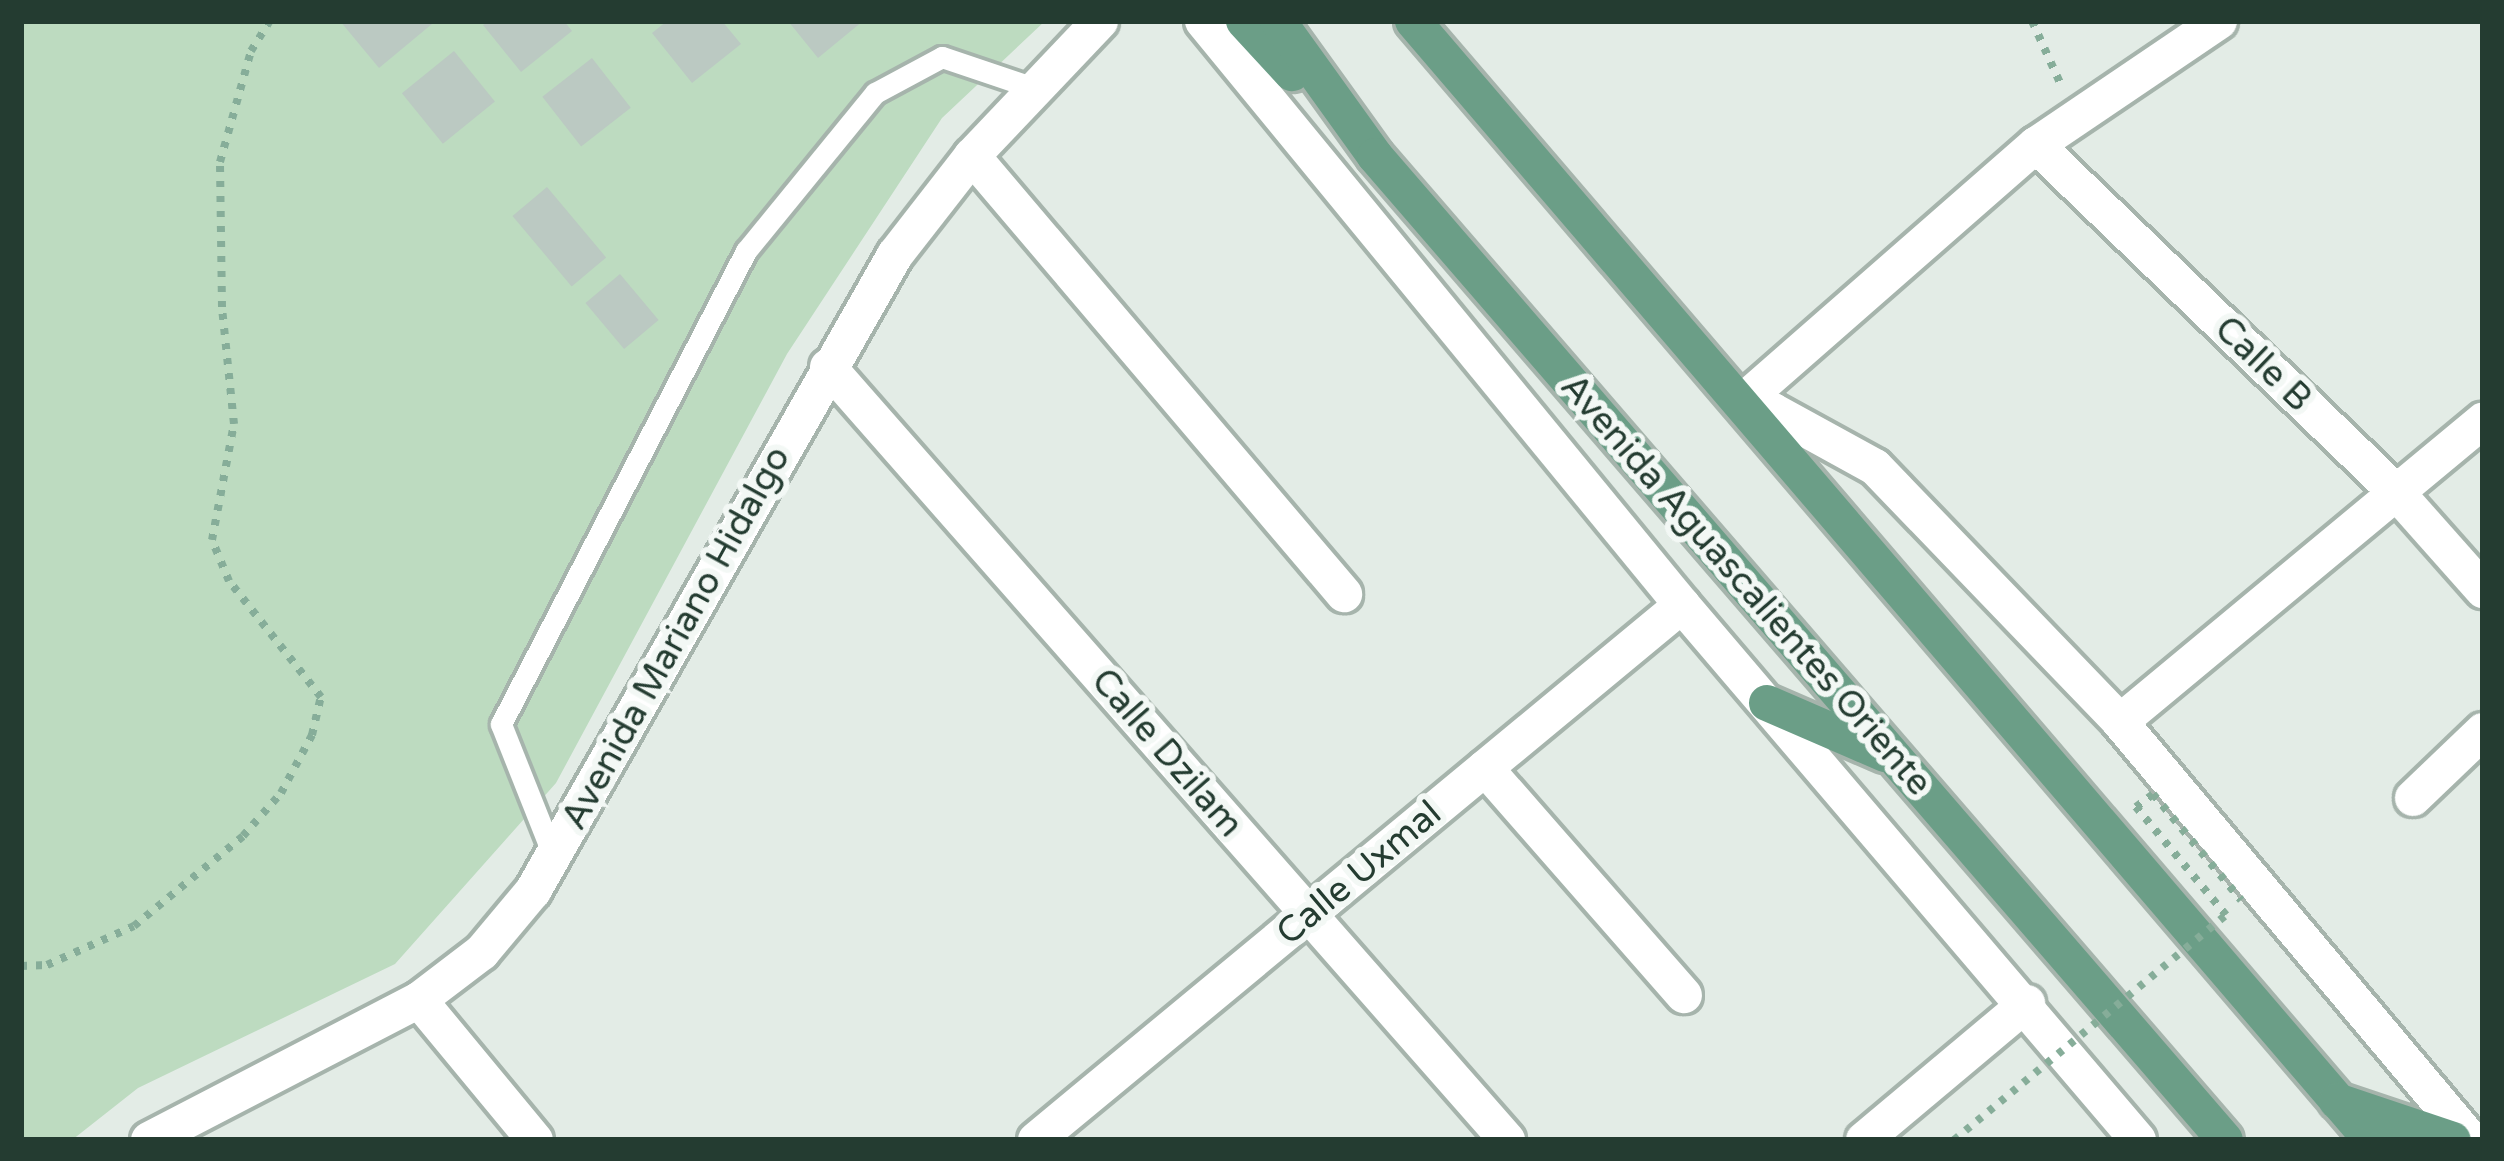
<!DOCTYPE html>
<html>
<head>
<meta charset="utf-8">
<style>
	body { margin:0 }
	#map { position:relative; width:2504px; height:1161px; overflow:hidden; background:#e3ece6; font-family:"Varela Round",sans-serif }
	div>[style] { position:absolute }
	[style*='--x'] { left:calc(var(--x)*1px); top:calc(var(--y)*1px); width:calc(var(--w)*1px); rotate:calc(var(--a)*1deg) }
	.green>* { inset:0; background:#bddbc0 }
	.building>* { inset:0; background:#bbc9c2; transform-origin:0 0 }
	.path>* { height:8px; margin-top:-4px; transform-origin:0; background:repeating-linear-gradient(90deg,#86ad99 0 6px,transparent 0 15px) }
	.roads { filter:drop-shadow(3px 0 #a6b4ac) drop-shadow(-3px 0 #a6b4ac) drop-shadow(0 3px #a6b4ac) drop-shadow(0 -3px #a6b4ac) }
	.lane>* { height:21px; margin:-10.5px; padding:0 10.5px; transform-origin:10.5px; border-radius:10.5px; background:#fff }
	.street>* { height:36px; margin:-18px; padding:0 18px; transform-origin:18px; border-radius:18px; background:#fff }
	.secondary>* { height:36px; margin:-18px; padding:0 18px; transform-origin:18px; border-radius:18px; background:#fff }
	.primary>* { height:36px; margin:-18px; padding:0 18px; transform-origin:18px; border-radius:18px; background:#6b9e87 }
	.path-bridge>* { height:8px; margin-top:-4px; transform-origin:0; background:repeating-linear-gradient(90deg,#86ad99 0 6px,transparent 0 15px) }
	span { translate:-50% -50%; white-space:nowrap; text-align:center; line-height:1.15; -webkit-text-stroke:12px #f3f8f5; paint-order:stroke }
	.street-label { font-size:36px; color:#243c31 }
	.frame { position:absolute; inset:0; border:24px solid #243c31; pointer-events:none }
</style>
</head>
<body>
<div id="map">
	<div class="green">
		<div style="clip-path:polygon(21px 21px,1045px 21px,942px 118px,787px 354px,556px 783px,395px 964px,138px 1088px,72px 1140px,21px 1140px)"></div>
	</div>
	<div class="building">
		<div style="clip-path:polygon(340px 21px,430px 21px,432px 24px,379px 68px)"></div>
		<div style="clip-path:polygon(489px 21px,564px 21px,572px 31px,521px 72px,483px 25px)"></div>
		<div style="clip-path:polygon(667px 21px,722px 21px,741px 44px,692px 83px,652px 33px)"></div>
		<div style="clip-path:polygon(788px 21px,863px 21px,818px 58px)"></div>
		<div style="left:454px;top:51px;width:65px;height:67px;rotate:51deg"></div>
		<div style="left:592px;top:58px;width:63px;height:63px;rotate:52deg"></div>
		<div style="left:547px;top:187px;width:92px;height:45px;rotate:50deg"></div>
		<div style="left:620px;top:274px;width:60px;height:45px;rotate:50deg"></div>
	</div>
	<div class="path">
		<div style="--x:2032;--y:21;--w:70;--a:65.6"></div>
		<div style="--x:21;--y:966;--w:26;--a:-2"></div>
		<div style="--x:47;--y:965;--w:95;--a:-24.1"></div>
		<div style="--x:134;--y:926;--w:141;--a:-39.5"></div>
		<div style="--x:243;--y:836;--w:57;--a:-48.5"></div>
		<div style="--x:281;--y:793;--w:66;--a:-61.9"></div>
		<div style="--x:312;--y:735;--w:39;--a:-77"></div>
		<div style="--x:321;--y:697;--w:148;--a:-128.4"></div>
		<div style="--x:229;--y:581;--w:44;--a:-112.5"></div>
		<div style="--x:212;--y:540;--w:118;--a:-79.3"></div>
		<div style="--x:234;--y:424;--w:118;--a:-95.9"></div>
		<div style="--x:222;--y:307;--w:145;--a:-90.8"></div>
		<div style="--x:220;--y:162;--w:115;--a:-74.4"></div>
		<div style="--x:251;--y:51;--w:36;--a:-58"></div>
	</div>
	<div class="roads">
		<div class="lane">
			<div style="--x:553;--y:855;--w:141;--a:-111.7"></div>
			<div style="--x:501;--y:724;--w:533;--a:-62.62"></div>
			<div style="--x:746;--y:251;--w:204;--a:-50.8"></div>
			<div style="--x:875;--y:93;--w:76;--a:-28.2"></div>
			<div style="--x:942;--y:57;--w:97;--a:18.6"></div>
		</div>
		<div class="street">
			<div style="--x:2036;--y:145;--w:501;--a:43.95"></div>
			<div style="--x:2397;--y:493;--w:130;--a:48.4"></div>
			<div style="--x:972;--y:156;--w:575;--a:49.66"></div>
			<div style="--x:828;--y:367;--w:1029;--a:48.7"></div>
			<div style="--x:1741;--y:403;--w:392;--a:-41.2"></div>
			<div style="--x:2036;--y:145;--w:221;--a:-34.1"></div>
			<div style="--x:2120;--y:722;--w:472;--a:-39.7"></div>
			<div style="--x:1485;--y:768;--w:302;--a:48.8"></div>
			<div style="--x:2413;--y:798;--w:97;--a:-43.7"></div>
			<div style="--x:419;--y:1000;--w:182;--a:50.4"></div>
			<div style="--x:1036;--y:1140;--w:839;--a:-39.63"></div>
			<div style="--x:1864;--y:1140;--w:213;--a:-40"></div>
		</div>
		<div class="secondary">
			<div style="--x:1203;--y:21;--w:755;--a:50.64"></div>
			<div style="--x:1682;--y:605;--w:703;--a:49.56"></div>
			<div style="--x:1748;--y:411;--w:25;--a:0"></div>
			<div style="--x:1773;--y:411;--w:116;--a:28.8"></div>
			<div style="--x:1875;--y:467;--w:354;--a:46.1"></div>
			<div style="--x:2120;--y:722;--w:546;--a:49.98"></div>
			<div style="--x:149;--y:1140;--w:304;--a:-27.4"></div>
			<div style="--x:419;--y:1000;--w:79;--a:-37.3"></div>
			<div style="--x:482;--y:952;--w:80;--a:-50.1"></div>
			<div style="--x:533;--y:891;--w:732;--a:-60.35"></div>
			<div style="--x:895;--y:255;--w:125;--a:-52.1"></div>
			<div style="--x:972;--y:156;--w:186;--a:-46.5"></div>
		</div>
		<div class="primary">
			<div style="--x:1244;--y:21;--w:71;--a:47.3"></div>
			<div style="--x:1278;--y:21;--w:166;--a:54.3"></div>
			<div style="--x:1375;--y:156;--w:1300;--a:49.18"></div>
			<div style="--x:1413;--y:21;--w:1473;--a:49.43"></div>
			<div style="--x:1767;--y:703;--w:129;--a:23.4"></div>
			<div style="--x:2337;--y:1101;--w:122;--a:18.6"></div>
		</div>
	</div>
	<div class="path-bridge">
		<div style="--x:1954;--y:1140;--w:353;--a:-39.6"></div>
		<div style="--x:2226;--y:915;--w:141;--a:-129.8"></div>
		<div style="--x:2136;--y:807;--w:21;--a:-37"></div>
		<div style="--x:2153;--y:794;--w:138;--a:50.3"></div>
	</div>
	<div class="street-label">
		<span style="left:2263px;top:364px;rotate:44deg">Calle B</span>
		<span style="left:1746px;top:585px;rotate:49deg">Avenida Aguascalientes Oriente</span>
		<span style="left:676px;top:638px;rotate:-61deg">Avenida Mariano Hidalgo</span>
		<span style="left:1167px;top:753px;rotate:49deg">Calle Dzilam</span>
		<span style="left:1359px;top:873px;rotate:-40deg">Calle Uxmal</span>
	</div>
	<div class="frame"></div>
</div>
</body>
</html>
